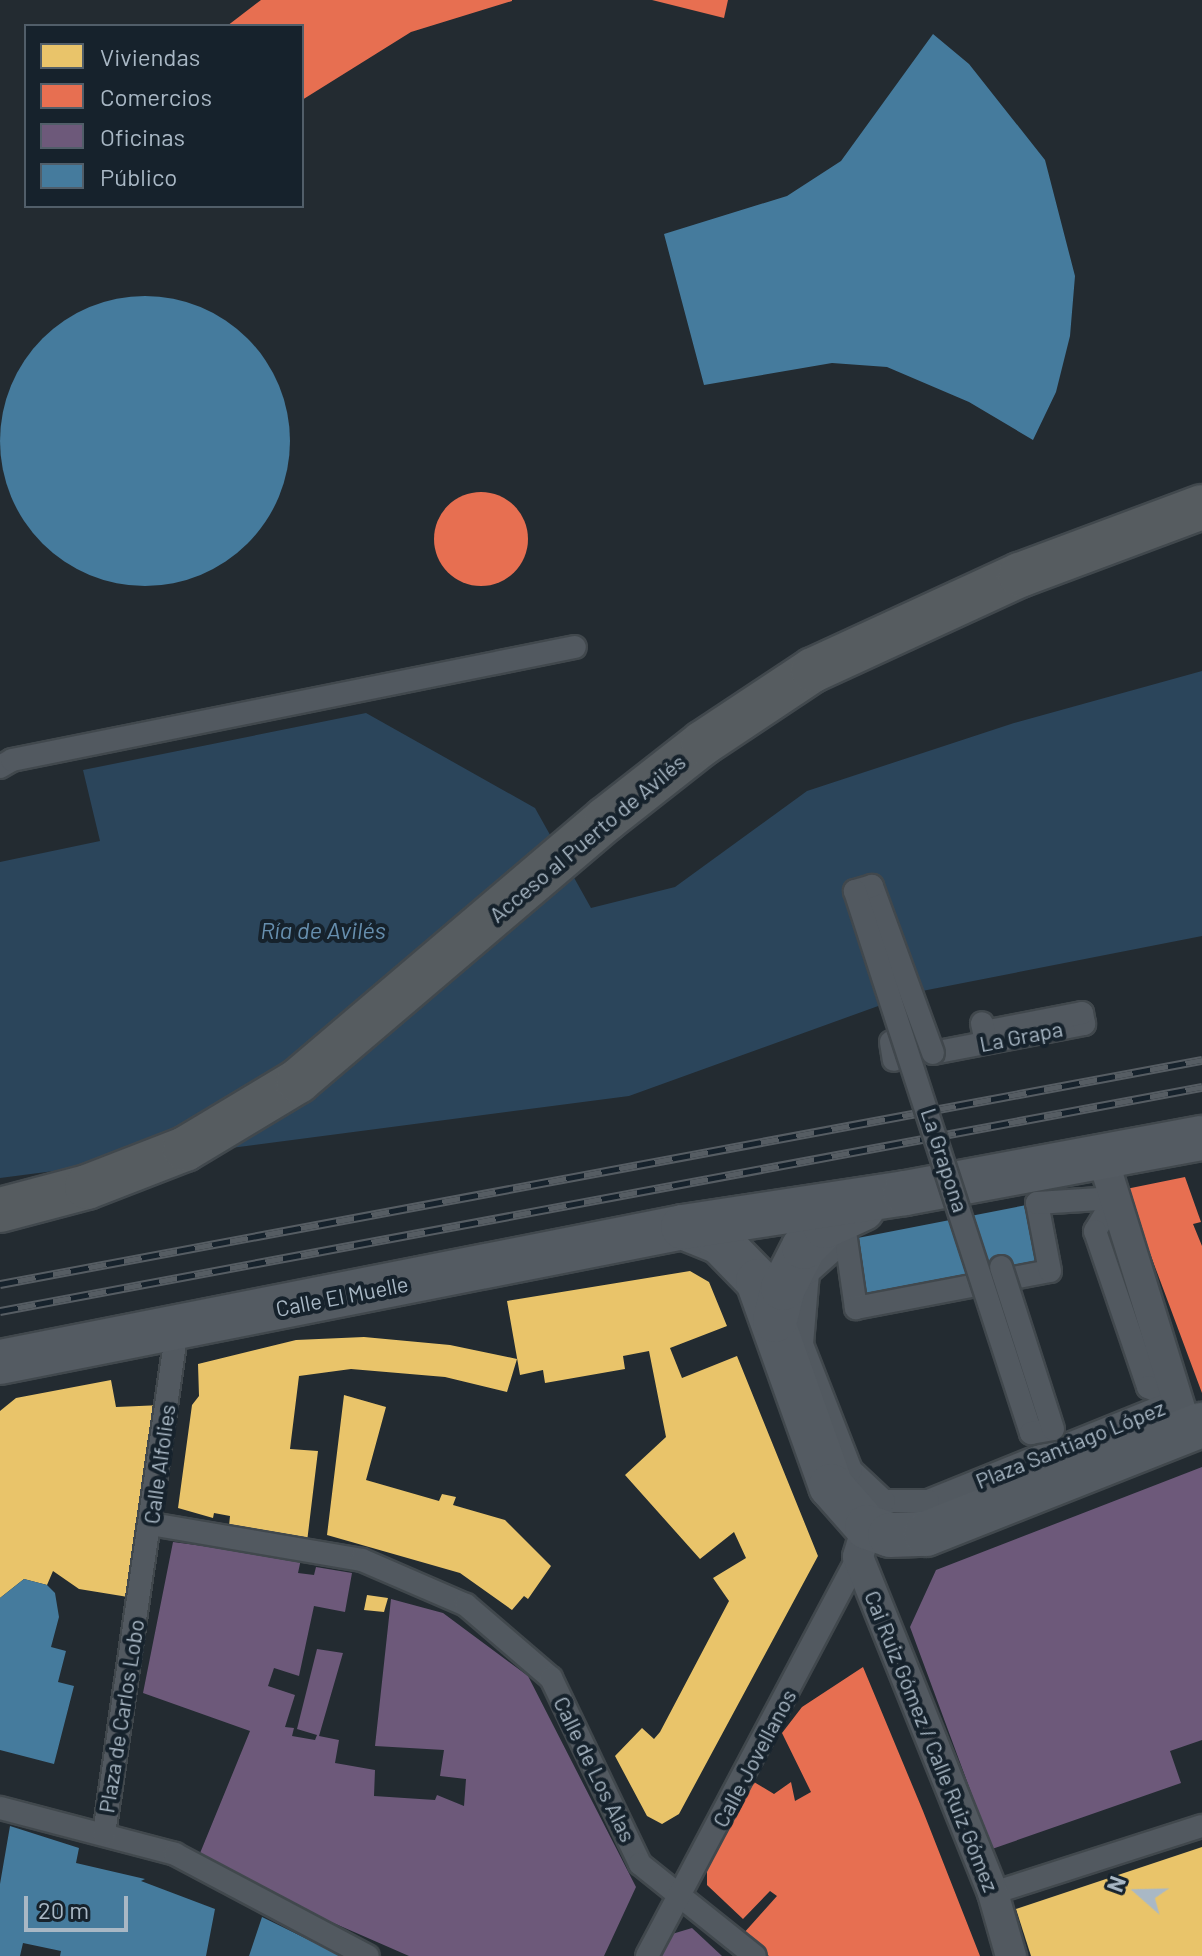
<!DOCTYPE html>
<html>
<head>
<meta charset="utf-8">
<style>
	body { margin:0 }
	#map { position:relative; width:1202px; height:1956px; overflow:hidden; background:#232b31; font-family:Barlow,sans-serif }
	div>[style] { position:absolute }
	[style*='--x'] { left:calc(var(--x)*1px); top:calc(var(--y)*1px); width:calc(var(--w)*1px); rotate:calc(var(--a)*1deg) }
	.water>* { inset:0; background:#2b455b }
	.homes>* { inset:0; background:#e9c46a }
	.shops>* { inset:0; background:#e76f51 }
	.round { border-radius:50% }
	.offices>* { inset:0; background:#6d597a }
	.public>* { inset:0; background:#457b9d; transform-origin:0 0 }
	.roads { filter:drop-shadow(2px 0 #41484d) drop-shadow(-2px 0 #41484d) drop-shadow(0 2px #41484d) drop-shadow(0 -2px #41484d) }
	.pedestrian>* { height:22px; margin:-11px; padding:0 11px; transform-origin:11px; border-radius:11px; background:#525960 }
	.minor>* { height:30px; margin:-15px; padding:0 15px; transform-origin:15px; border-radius:15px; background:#525960 }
	.primary>* { height:44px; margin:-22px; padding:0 22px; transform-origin:22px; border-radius:22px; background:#545b62 }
	.trunk>* { height:44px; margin:-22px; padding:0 22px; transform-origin:22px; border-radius:22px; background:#565c60 }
	.rail>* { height:9px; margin-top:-4.5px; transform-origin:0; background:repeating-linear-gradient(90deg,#16222c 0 18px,#565d63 0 36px); box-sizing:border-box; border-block:2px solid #565d63 }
	.bridges { filter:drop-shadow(2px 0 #41484d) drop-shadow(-2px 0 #41484d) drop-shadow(0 2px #41484d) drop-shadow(0 -2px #41484d) }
	.pedestrian-bridge>* { height:22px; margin:-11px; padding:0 11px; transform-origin:11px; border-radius:11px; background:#525960 }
	span { translate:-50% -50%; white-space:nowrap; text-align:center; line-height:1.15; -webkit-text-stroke:8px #16222c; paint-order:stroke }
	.street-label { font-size:22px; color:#a9b8c5 }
	.water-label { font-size:24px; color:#668ead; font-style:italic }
	.legend { position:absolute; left:24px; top:24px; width:280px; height:184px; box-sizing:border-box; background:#16222c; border:2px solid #515e69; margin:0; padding:10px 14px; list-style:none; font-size:24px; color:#a9b8c5 }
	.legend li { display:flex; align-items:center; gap:16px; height:40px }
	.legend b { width:40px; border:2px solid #515e69 }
	.north { position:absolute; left:1098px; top:1852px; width:80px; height:80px; -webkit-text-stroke:6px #16222c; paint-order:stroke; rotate:290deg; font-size:22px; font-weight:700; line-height:32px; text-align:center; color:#a9b8c5 }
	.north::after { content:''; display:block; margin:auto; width:28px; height:36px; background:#a9b8c5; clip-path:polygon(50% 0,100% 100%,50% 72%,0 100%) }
	.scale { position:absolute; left:24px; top:1896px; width:104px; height:36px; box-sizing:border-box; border:4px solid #a9b8c5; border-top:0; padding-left:10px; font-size:24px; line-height:28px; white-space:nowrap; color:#a9b8c5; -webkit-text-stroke:6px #16222c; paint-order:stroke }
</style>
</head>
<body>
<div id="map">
	<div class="water">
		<div style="clip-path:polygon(1202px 671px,1202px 936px,917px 992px,629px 1096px,0 1178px,0 862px,100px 841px,83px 770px,366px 713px,535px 808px,591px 908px,675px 887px,807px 791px,1014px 723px)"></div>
	</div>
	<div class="homes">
		<div style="clip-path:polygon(690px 1271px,709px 1282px,727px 1326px,670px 1348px,682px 1378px,737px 1356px,818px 1556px,679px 1814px,662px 1824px,647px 1816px,615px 1756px,642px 1728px,654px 1739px,660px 1732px,729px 1601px,713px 1578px,746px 1558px,734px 1532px,700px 1559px,625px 1475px,666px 1437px,649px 1351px,623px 1356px,625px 1369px,545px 1383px,543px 1370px,520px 1375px,507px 1301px)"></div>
		<div style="clip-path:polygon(364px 1337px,450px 1345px,517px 1359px,507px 1392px,445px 1377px,351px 1369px,299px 1376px,290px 1449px,318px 1451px,307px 1542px,228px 1536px,230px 1516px,214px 1513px,213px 1518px,178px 1508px,192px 1405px,199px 1396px,198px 1364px,296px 1340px)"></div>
		<div style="clip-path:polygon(111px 1380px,116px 1407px,162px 1405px,128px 1597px,79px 1589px,53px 1571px,47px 1585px,24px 1579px,0 1598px,0 1411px,16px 1398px)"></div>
		<div style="clip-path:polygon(344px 1395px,386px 1407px,366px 1480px,439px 1501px,442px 1494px,456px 1497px,453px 1505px,505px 1520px,551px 1566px,528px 1599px,524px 1596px,512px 1610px,460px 1573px,327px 1535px)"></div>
		<div style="clip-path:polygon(367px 1595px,388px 1598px,384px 1612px,364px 1610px)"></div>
		<div style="clip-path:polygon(1202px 1847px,1202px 1956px,1031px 1956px,1016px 1909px)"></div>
	</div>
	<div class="shops">
		<div style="clip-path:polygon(261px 0,512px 0,512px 1px,411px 32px,302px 100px,302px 26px,227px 26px)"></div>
		<div style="clip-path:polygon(652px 0,728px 0,724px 18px)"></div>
		<div class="round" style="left:434px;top:492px;width:94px;height:94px"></div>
		<div style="clip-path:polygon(1185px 1177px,1201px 1222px,1193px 1224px,1202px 1246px,1202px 1393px,1126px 1189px)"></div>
		<div style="clip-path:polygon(863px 1667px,923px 1811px,980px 1956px,769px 1956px,743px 1934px,777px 1896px,770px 1891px,743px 1919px,707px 1885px,707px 1870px,754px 1782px,774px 1794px,791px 1782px,795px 1801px,811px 1792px,782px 1733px,802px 1707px)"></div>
	</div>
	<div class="offices">
		<div style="clip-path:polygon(1202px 1467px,1202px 1740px,1170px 1751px,1181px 1783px,992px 1849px,910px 1627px,936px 1570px)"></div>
		<div style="clip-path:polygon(173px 1542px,301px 1559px,298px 1573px,314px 1575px,316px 1567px,352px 1573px,345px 1612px,314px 1606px,299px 1676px,274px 1668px,268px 1686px,295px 1695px,285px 1727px,294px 1728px,292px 1736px,315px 1740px,317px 1735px,297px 1729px,317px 1649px,343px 1653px,319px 1736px,339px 1740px,335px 1763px,375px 1770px,374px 1796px,435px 1800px,437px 1795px,464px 1806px,466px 1779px,440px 1776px,444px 1750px,375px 1746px,391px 1599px,443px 1613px,528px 1676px,636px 1887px,604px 1956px,409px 1956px,196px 1863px,250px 1731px,143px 1693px)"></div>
		<div style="clip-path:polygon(692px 1928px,722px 1956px,660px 1956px,672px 1934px)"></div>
	</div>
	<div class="public">
		<div style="clip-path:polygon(933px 34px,969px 64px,1045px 160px,1075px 276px,1070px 336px,1056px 392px,1033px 440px,969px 402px,887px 367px,832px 363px,704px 385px,664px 234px,787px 196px,841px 161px)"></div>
		<div class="round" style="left:0;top:296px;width:290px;height:290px"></div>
		<div style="left:1037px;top:1203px;width:69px;height:192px;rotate:79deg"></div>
		<div style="clip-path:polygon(24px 1579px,47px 1585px,55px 1593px,59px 1617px,51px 1647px,66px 1651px,58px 1682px,74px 1686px,54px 1764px,0 1750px,0 1598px)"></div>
		<div style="clip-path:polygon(10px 1826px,79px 1848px,76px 1863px,145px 1879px,141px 1881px,215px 1909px,206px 1956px,60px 1956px,61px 1951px,23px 1943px,20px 1956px,0 1956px,0 1884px)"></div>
		<div style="clip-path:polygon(262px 1917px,309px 1940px,344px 1956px,249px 1956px)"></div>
	</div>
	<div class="roads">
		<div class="pedestrian">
			<div style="--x:0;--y:767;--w:14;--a:-30"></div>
			<div style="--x:12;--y:760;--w:574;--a:-11.35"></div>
			<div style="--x:891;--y:1042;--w:18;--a:81"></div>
			<div style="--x:933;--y:1053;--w:154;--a:-10.9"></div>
			<div style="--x:1084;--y:1024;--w:11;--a:-100"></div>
			<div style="--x:1082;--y:1013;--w:100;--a:169"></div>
			<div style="--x:984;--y:1032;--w:9;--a:-103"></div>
			<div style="--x:1115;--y:1198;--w:39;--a:121"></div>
			<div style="--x:1095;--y:1231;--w:165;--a:71.2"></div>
			<div style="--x:1148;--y:1387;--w:33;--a:23"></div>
			<div style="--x:1178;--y:1400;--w:270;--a:158"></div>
			<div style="--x:928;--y:1501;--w:44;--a:180"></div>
			<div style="--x:884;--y:1501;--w:45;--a:-136.8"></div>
			<div style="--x:851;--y:1470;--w:135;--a:-111.3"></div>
			<div style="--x:802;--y:1344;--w:71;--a:-85.2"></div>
			<div style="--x:808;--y:1273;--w:51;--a:-41.8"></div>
			<div style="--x:846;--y:1239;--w:70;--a:81.8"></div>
			<div style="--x:856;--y:1308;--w:197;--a:-10.8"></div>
			<div style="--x:1050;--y:1271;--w:69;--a:-100.8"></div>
			<div style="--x:1037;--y:1203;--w:78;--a:-3.7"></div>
			<div style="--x:151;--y:1524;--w:214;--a:9.7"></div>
			<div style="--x:362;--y:1560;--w:113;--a:23.4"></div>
			<div style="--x:466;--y:1605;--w:112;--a:40.7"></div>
			<div style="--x:551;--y:1678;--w:206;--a:64.4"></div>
			<div style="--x:640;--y:1864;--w:147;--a:38.7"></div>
			<div style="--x:0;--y:1808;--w:181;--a:14.7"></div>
			<div style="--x:175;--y:1854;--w:218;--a:27.9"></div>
			<div style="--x:104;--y:1834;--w:510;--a:-81.77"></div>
			<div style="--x:993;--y:1893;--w:219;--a:-17.8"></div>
			<div style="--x:647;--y:1956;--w:451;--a:-62.1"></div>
		</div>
		<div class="minor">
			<div style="--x:1102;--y:1156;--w:288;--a:72.8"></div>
			<div style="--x:867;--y:1527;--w:31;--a:107"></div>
			<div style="--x:858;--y:1557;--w:362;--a:68.1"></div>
			<div style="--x:993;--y:1893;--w:66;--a:74.1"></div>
		</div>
		<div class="primary">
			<div style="--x:683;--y:1227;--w:40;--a:22"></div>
			<div style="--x:720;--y:1242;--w:54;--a:45.7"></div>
			<div style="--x:758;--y:1281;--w:218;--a:70.4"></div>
			<div style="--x:831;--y:1486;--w:55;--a:48.7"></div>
			<div style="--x:867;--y:1527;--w:24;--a:19"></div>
			<div style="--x:890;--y:1535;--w:36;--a:-2"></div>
			<div style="--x:926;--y:1534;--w:297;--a:-21.6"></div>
			<div style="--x:775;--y:1320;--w:33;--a:-76"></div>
			<div style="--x:783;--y:1288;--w:46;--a:-62.9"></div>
			<div style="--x:804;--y:1247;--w:30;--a:-45"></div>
			<div style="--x:825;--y:1226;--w:41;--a:-24.7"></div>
			<div style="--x:0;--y:1362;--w:696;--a:-11.18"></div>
			<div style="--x:683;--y:1227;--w:225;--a:-8.7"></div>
			<div style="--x:905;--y:1193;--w:302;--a:-10.5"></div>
		</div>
		<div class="trunk">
			<div style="--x:0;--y:1210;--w:90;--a:-14.8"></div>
			<div style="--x:87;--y:1187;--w:105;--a:-21.2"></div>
			<div style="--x:185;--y:1149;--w:132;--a:-31"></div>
			<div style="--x:298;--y:1081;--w:404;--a:-40.4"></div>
			<div style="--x:606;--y:819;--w:123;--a:-38.1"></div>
			<div style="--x:703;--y:743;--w:132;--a:-33.6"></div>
			<div style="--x:813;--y:670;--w:228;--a:-24.7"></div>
			<div style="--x:1020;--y:575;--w:194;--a:-20.5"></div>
		</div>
	</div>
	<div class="rail">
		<div style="--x:0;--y:1284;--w:1223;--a:-10.56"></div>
		<div style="--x:0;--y:1311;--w:1223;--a:-10.56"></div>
	</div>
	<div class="bridges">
		<div class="pedestrian-bridge">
			<div style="--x:933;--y:1053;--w:178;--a:-110.1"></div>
			<div style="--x:872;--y:886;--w:18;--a:164"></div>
			<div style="--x:855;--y:891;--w:570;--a:72.01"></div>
			<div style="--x:1031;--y:1433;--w:22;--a:-10"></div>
			<div style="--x:1053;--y:1429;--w:170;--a:-107.8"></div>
		</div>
	</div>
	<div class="street-label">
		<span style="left:587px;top:838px;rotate:-40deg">Acceso al Puerto de Avilés</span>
		<span style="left:1021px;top:1036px;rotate:-11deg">La Grapa</span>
		<span style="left:945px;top:1160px;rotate:72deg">La Grapona</span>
		<span style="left:342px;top:1296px;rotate:-11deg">Calle El Muelle</span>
		<span style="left:1070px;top:1444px;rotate:-22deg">Plaza Santiago López</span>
		<span style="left:159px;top:1464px;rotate:-82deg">Calle Alfolies</span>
		<span style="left:121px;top:1716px;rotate:-81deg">Plaza de Carlos Lobo</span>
		<span style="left:932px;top:1741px;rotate:68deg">Cai Ruiz Gómez / Calle Ruiz Gómez</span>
		<span style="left:754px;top:1758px;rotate:-62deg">Calle Jovellanos</span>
		<span style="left:595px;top:1769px;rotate:64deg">Calle de Los Alas</span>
	</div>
	<div class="water-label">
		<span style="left:323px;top:930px">Ría de Avilés</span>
	</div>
	<ul class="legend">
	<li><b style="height:22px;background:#e9c46a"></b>Viviendas</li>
	<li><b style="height:22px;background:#e76f51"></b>Comercios</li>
	<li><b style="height:22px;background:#6d597a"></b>Oficinas</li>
	<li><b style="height:22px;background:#457b9d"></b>Público</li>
	</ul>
	<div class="north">N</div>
	<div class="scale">20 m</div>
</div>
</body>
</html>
